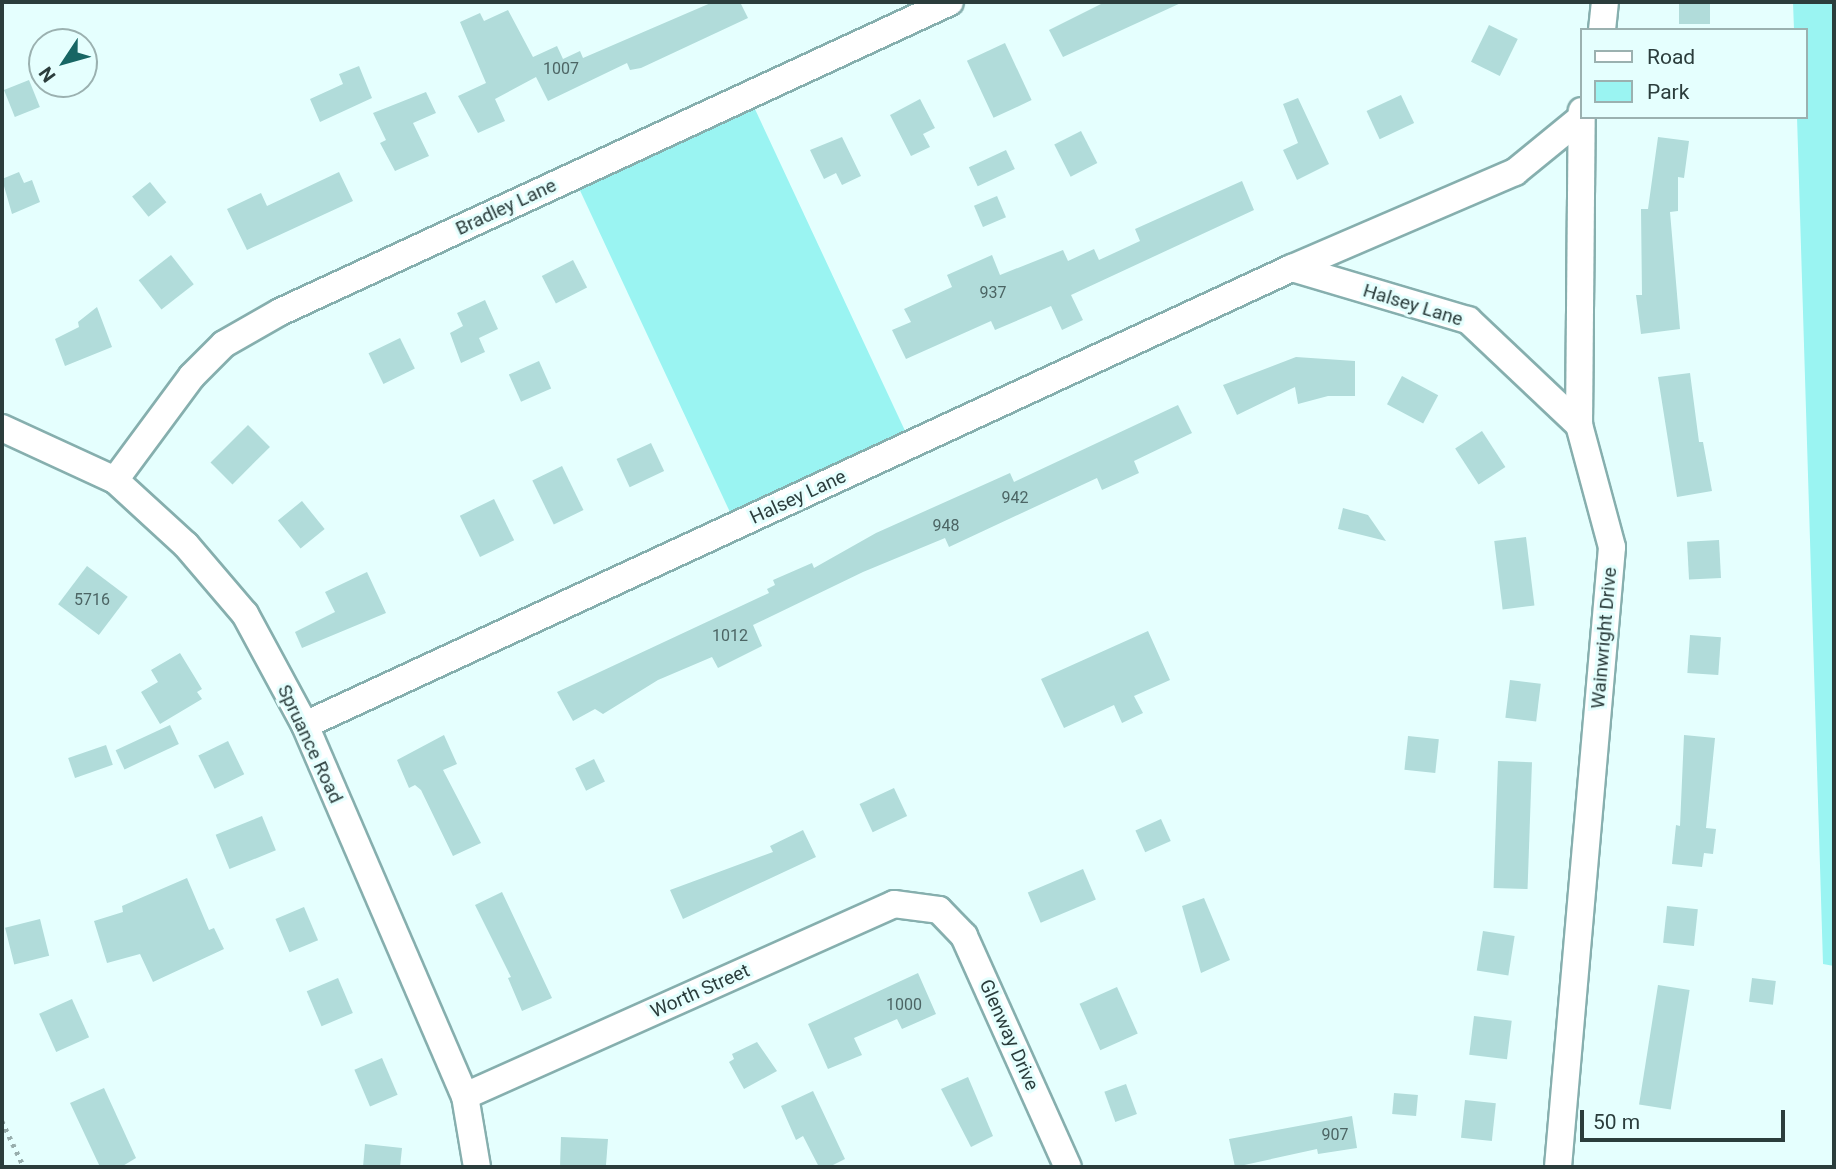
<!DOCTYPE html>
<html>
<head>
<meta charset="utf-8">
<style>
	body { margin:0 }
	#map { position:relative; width:1836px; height:1169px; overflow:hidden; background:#e5fffe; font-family:Roboto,sans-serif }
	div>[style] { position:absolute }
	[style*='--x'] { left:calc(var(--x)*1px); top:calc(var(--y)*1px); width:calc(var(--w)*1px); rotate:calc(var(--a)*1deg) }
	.green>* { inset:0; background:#9af4f2; transform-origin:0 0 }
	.building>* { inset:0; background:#b1dcda; transform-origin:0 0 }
	.path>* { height:4.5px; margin-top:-2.25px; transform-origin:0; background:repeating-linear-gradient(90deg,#98aead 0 3.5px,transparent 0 8.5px) }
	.roads { filter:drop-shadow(2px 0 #86afae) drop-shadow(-2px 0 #86afae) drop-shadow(0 2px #86afae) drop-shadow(0 -2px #86afae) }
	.minor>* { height:26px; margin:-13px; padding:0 13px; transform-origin:13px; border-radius:13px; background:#fff }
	span { translate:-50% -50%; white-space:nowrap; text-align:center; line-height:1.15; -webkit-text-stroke:6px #e5fffe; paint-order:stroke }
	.number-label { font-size:16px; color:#4c6564 }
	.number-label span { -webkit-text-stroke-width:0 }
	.street-label { font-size:19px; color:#2b3d3c }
	.frame { position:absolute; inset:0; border:4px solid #2b3d3c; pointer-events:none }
	.legend { position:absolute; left:1580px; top:28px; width:228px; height:91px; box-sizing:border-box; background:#e5fffe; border:2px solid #9bb1b0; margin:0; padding:9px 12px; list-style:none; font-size:21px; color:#2b3d3c }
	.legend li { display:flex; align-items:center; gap:14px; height:35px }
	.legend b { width:35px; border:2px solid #9bb1b0 }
	.north { position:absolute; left:28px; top:28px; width:70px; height:70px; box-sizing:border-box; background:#e5fffe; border:2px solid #9bb1b0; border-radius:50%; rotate:234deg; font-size:19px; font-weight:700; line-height:28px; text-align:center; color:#2b3d3c }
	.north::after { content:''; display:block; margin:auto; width:24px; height:32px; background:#176664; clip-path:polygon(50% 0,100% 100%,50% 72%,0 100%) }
	.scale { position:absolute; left:1580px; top:1110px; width:205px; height:32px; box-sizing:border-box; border:4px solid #2b3d3c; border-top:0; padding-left:9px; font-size:21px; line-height:24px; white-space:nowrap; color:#2b3d3c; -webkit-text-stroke:5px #e5fffe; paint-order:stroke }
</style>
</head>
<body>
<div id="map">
	<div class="green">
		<div style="clip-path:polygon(1793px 2px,1834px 2px,1834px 966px,1823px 964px,1797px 117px,1806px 117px,1806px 30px,1794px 30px)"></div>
		<div style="left:754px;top:107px;width:357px;height:193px;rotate:65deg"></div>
	</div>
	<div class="building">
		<div style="clip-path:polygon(713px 2px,740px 2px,748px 18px,641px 68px,630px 70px,627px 63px,548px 101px,536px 77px,495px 99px,505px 121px,478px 133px,458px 96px,486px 83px,460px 22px,480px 13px,484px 21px,508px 10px,533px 57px,557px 46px,563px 59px,580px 51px,583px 58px)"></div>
		<div style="clip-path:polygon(1105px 2px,1183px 2px,1063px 57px,1049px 30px)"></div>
		<div style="left:1679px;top:2px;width:31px;height:22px"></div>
		<div style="left:1489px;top:25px;width:32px;height:41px;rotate:26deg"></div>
		<div style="left:1005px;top:43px;width:63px;height:42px;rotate:65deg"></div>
		<div style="clip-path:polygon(359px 66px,372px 98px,320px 122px,310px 99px,343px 84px,339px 74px)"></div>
		<div style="left:29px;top:80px;width:29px;height:27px;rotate:68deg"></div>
		<div style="clip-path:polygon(426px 92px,436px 113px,413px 123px,429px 156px,395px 171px,380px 143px,386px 140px,373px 113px)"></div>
		<div style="left:1401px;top:95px;width:31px;height:38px;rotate:65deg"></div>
		<div style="clip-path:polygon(1298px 98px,1329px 164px,1297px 180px,1283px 150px,1298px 143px,1283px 104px)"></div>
		<div style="clip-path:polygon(920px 99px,935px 128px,923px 134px,930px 147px,911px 156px,890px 115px)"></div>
		<div style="left:1081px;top:131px;width:36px;height:30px;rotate:63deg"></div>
		<div style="clip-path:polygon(842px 137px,861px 176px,842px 185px,836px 173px,824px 179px,810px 150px)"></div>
		<div style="clip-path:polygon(1658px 137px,1689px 141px,1684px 178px,1678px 177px,1678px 211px,1670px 212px,1680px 329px,1641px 334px,1636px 295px,1642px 295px,1641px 209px,1648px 209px)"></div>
		<div style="left:1006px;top:150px;width:21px;height:41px;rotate:65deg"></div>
		<div style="clip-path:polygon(19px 172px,24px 183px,32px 180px,40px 202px,12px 214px,2px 179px)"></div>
		<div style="clip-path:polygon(339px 172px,353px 201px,247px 250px,227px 209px,261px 193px,267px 206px)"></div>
		<div style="clip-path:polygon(1242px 181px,1254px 210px,1071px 295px,1083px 320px,1062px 330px,1051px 306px,995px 330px,991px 321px,906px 359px,892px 330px,911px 322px,904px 309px,952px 287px,947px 275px,992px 255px,1000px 275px,1063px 250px,1068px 261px,1094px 249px,1099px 260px,1140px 241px,1135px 229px)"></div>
		<div style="left:150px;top:182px;width:26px;height:23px;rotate:51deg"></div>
		<div style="left:997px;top:196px;width:23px;height:25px;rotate:67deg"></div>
		<div style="left:171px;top:255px;width:37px;height:41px;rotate:52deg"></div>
		<div style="left:573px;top:260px;width:31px;height:35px;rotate:63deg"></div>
		<div style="clip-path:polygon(485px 300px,498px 329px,479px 338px,485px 352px,461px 363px,450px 333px,463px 326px,457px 313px)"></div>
		<div style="clip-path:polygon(97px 307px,112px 347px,65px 366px,55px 339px,79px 327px,78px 322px)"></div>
		<div style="left:400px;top:338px;width:34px;height:35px;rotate:64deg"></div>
		<div style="clip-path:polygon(1296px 357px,1355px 361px,1355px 396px,1328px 396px,1298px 404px,1295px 387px,1237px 415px,1223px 385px)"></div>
		<div style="left:539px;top:361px;width:30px;height:33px;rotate:66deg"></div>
		<div style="clip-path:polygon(1690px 373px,1699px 442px,1703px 442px,1712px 491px,1677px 497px,1658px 377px)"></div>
		<div style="left:1402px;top:376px;width:41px;height:32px;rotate:28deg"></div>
		<div style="clip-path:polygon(1178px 405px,1192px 433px,1134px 461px,1139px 473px,1102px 490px,1097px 478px,949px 547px,945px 538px,863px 572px,753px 625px,762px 646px,718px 668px,712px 657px,658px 680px,603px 714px,595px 709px,573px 721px,557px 692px,769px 593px,767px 589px,775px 585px,773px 580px,812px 563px,814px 568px,876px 533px,1010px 473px,1014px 482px)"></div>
		<div style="left:248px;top:425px;width:31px;height:53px;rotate:45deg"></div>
		<div style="left:1482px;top:431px;width:43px;height:32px;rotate:57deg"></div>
		<div style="left:651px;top:443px;width:31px;height:38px;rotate:65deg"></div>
		<div style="left:562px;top:466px;width:49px;height:33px;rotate:64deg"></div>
		<div style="left:494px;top:499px;width:46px;height:38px;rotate:64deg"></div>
		<div style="left:302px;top:501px;width:36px;height:31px;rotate:51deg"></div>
		<div style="clip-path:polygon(1343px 508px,1368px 515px,1386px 541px,1338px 529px)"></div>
		<div style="left:1526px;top:537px;width:69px;height:32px;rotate:83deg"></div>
		<div style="left:1719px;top:540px;width:38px;height:32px;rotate:87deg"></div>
		<div style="left:87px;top:566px;width:51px;height:48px;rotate:37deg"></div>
		<div style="clip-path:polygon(367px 572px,386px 613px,302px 648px,295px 632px,335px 612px,325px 592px)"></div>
		<div style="clip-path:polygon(1148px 631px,1170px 680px,1134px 696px,1143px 713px,1122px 723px,1114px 705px,1064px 728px,1041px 679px)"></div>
		<div style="left:1690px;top:635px;width:31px;height:38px;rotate:4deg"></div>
		<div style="clip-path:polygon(180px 653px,202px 689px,197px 692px,202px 699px,160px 724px,141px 692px,158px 682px,151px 670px)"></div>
		<div style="left:1510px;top:680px;width:31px;height:38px;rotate:7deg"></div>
		<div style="left:170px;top:725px;width:21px;height:60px;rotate:65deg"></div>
		<div style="clip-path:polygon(444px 735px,457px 764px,443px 770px,481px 843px,453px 856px,421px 790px,415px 785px,409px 788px,397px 760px)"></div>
		<div style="clip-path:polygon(1684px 735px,1715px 738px,1706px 828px,1716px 829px,1713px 854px,1704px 853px,1702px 867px,1672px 864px,1676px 825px,1680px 826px)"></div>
		<div style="left:1408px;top:736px;width:31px;height:34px;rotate:6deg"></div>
		<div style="left:228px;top:741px;width:37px;height:33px;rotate:64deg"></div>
		<div style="left:106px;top:745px;width:21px;height:40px;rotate:71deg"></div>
		<div style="left:594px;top:759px;width:25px;height:21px;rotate:64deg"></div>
		<div style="left:1498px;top:761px;width:34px;height:127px;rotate:2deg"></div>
		<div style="left:894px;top:788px;width:31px;height:38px;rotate:65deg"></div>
		<div style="left:262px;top:816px;width:37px;height:50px;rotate:68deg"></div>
		<div style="left:1161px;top:819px;width:24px;height:28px;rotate:66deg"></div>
		<div style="clip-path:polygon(803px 830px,816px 857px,683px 919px,670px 890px,773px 852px,770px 846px)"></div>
		<div style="left:1083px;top:869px;width:33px;height:60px;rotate:67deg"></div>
		<div style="clip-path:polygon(187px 878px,209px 930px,214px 928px,224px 949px,153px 982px,140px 954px,107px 963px,94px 921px,123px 912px,122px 906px)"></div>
		<div style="clip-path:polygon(502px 892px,552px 998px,522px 1011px,508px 978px,511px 977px,475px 905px)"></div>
		<div style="clip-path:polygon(1204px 898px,1230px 960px,1201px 973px,1182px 906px)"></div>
		<div style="left:1667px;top:906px;width:31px;height:37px;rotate:6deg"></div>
		<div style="left:304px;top:907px;width:36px;height:31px;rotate:67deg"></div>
		<div style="left:40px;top:919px;width:38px;height:36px;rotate:76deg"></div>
		<div style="left:1483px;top:931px;width:32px;height:40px;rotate:9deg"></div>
		<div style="clip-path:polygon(918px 973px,936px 1014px,902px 1029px,897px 1019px,854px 1038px,862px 1055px,828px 1069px,808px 1024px)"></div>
		<div style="left:338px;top:978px;width:38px;height:34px;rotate:67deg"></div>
		<div style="left:1752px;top:978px;width:24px;height:24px;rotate:7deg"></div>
		<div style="left:1658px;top:985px;width:32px;height:121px;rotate:9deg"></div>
		<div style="left:1117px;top:987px;width:51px;height:41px;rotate:66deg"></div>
		<div style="left:72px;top:999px;width:42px;height:36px;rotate:66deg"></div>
		<div style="left:1474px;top:1016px;width:38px;height:39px;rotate:7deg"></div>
		<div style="clip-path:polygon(757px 1042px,777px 1071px,744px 1089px,729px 1062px,734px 1059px,732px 1054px)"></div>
		<div style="left:382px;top:1058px;width:40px;height:30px;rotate:67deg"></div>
		<div style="clip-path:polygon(968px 1077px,993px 1136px,971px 1147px,941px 1089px)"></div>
		<div style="left:1126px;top:1084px;width:32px;height:23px;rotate:70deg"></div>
		<div style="clip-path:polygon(104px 1088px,136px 1158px,121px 1167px,100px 1167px,70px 1103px)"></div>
		<div style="clip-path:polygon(813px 1091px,845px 1159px,829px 1167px,819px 1167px,803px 1136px,796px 1140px,781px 1106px)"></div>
		<div style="left:1394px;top:1093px;width:24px;height:21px;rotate:5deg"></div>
		<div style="left:1465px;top:1100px;width:31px;height:38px;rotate:6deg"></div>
		<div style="clip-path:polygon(1352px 1116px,1357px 1148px,1318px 1154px,1317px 1149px,1235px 1167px,1229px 1139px)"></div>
		<div style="clip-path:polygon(561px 1137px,608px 1139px,606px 1165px,560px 1167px)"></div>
		<div style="clip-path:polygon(365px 1144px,402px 1148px,400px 1167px,363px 1167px)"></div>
	</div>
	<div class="path">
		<div style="--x:2;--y:1121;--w:51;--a:64.4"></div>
	</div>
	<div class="roads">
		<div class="minor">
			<div style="--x:1602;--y:30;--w:28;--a:-84"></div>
			<div style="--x:1292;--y:268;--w:243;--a:-23.3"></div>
			<div style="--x:1515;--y:172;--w:84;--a:-39.2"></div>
			<div style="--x:2;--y:428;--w:124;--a:24.7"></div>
			<div style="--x:115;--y:480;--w:96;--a:42.5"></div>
			<div style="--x:186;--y:545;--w:91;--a:49.5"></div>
			<div style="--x:245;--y:614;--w:126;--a:61.6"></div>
			<div style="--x:305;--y:725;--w:404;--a:66.7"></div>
			<div style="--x:465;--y:1096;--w:72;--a:80.4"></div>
			<div style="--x:115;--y:480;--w:129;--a:-53.5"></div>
			<div style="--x:192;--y:376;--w:45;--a:-45"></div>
			<div style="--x:224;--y:344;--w:64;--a:-29.7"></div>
			<div style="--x:280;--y:312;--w:738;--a:-24.83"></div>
			<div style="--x:305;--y:725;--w:1088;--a:-24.85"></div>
			<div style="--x:1292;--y:268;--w:184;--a:16.5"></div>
			<div style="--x:1468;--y:320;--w:153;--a:43.4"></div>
			<div style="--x:465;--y:1096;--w:470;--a:-24.1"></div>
			<div style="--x:894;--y:904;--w:45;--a:7.6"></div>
			<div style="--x:939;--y:910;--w:36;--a:46"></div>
			<div style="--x:964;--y:936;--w:253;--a:65.8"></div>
			<div style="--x:1558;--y:1167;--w:622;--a:-85.02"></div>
			<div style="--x:1612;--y:547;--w:126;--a:-105.1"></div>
			<div style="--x:1579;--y:425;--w:314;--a:-89.5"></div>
		</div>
	</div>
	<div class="number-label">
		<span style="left:561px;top:69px">1007</span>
		<span style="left:993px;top:293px">937</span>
		<span style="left:1015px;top:498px">942</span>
		<span style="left:946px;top:526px">948</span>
		<span style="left:92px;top:600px">5716</span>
		<span style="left:730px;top:636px">1012</span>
		<span style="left:904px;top:1005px">1000</span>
		<span style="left:1335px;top:1135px">907</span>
	</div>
	<div class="street-label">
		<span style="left:506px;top:207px;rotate:-25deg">Bradley Lane</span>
		<span style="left:1413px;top:305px;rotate:17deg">Halsey Lane</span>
		<span style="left:798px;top:497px;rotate:-25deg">Halsey Lane</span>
		<span style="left:1604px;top:638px;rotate:-85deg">Wainwright Drive</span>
		<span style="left:310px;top:744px;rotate:65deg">Spruance Road</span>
		<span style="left:700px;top:991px;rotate:-24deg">Worth Street</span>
		<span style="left:1009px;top:1035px;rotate:66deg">Glenway Drive</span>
	</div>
	<div class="frame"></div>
	<ul class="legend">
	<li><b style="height:9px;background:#fff"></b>Road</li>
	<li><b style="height:19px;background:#9af4f2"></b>Park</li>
	</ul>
	<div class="north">N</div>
	<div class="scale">50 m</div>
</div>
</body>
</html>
